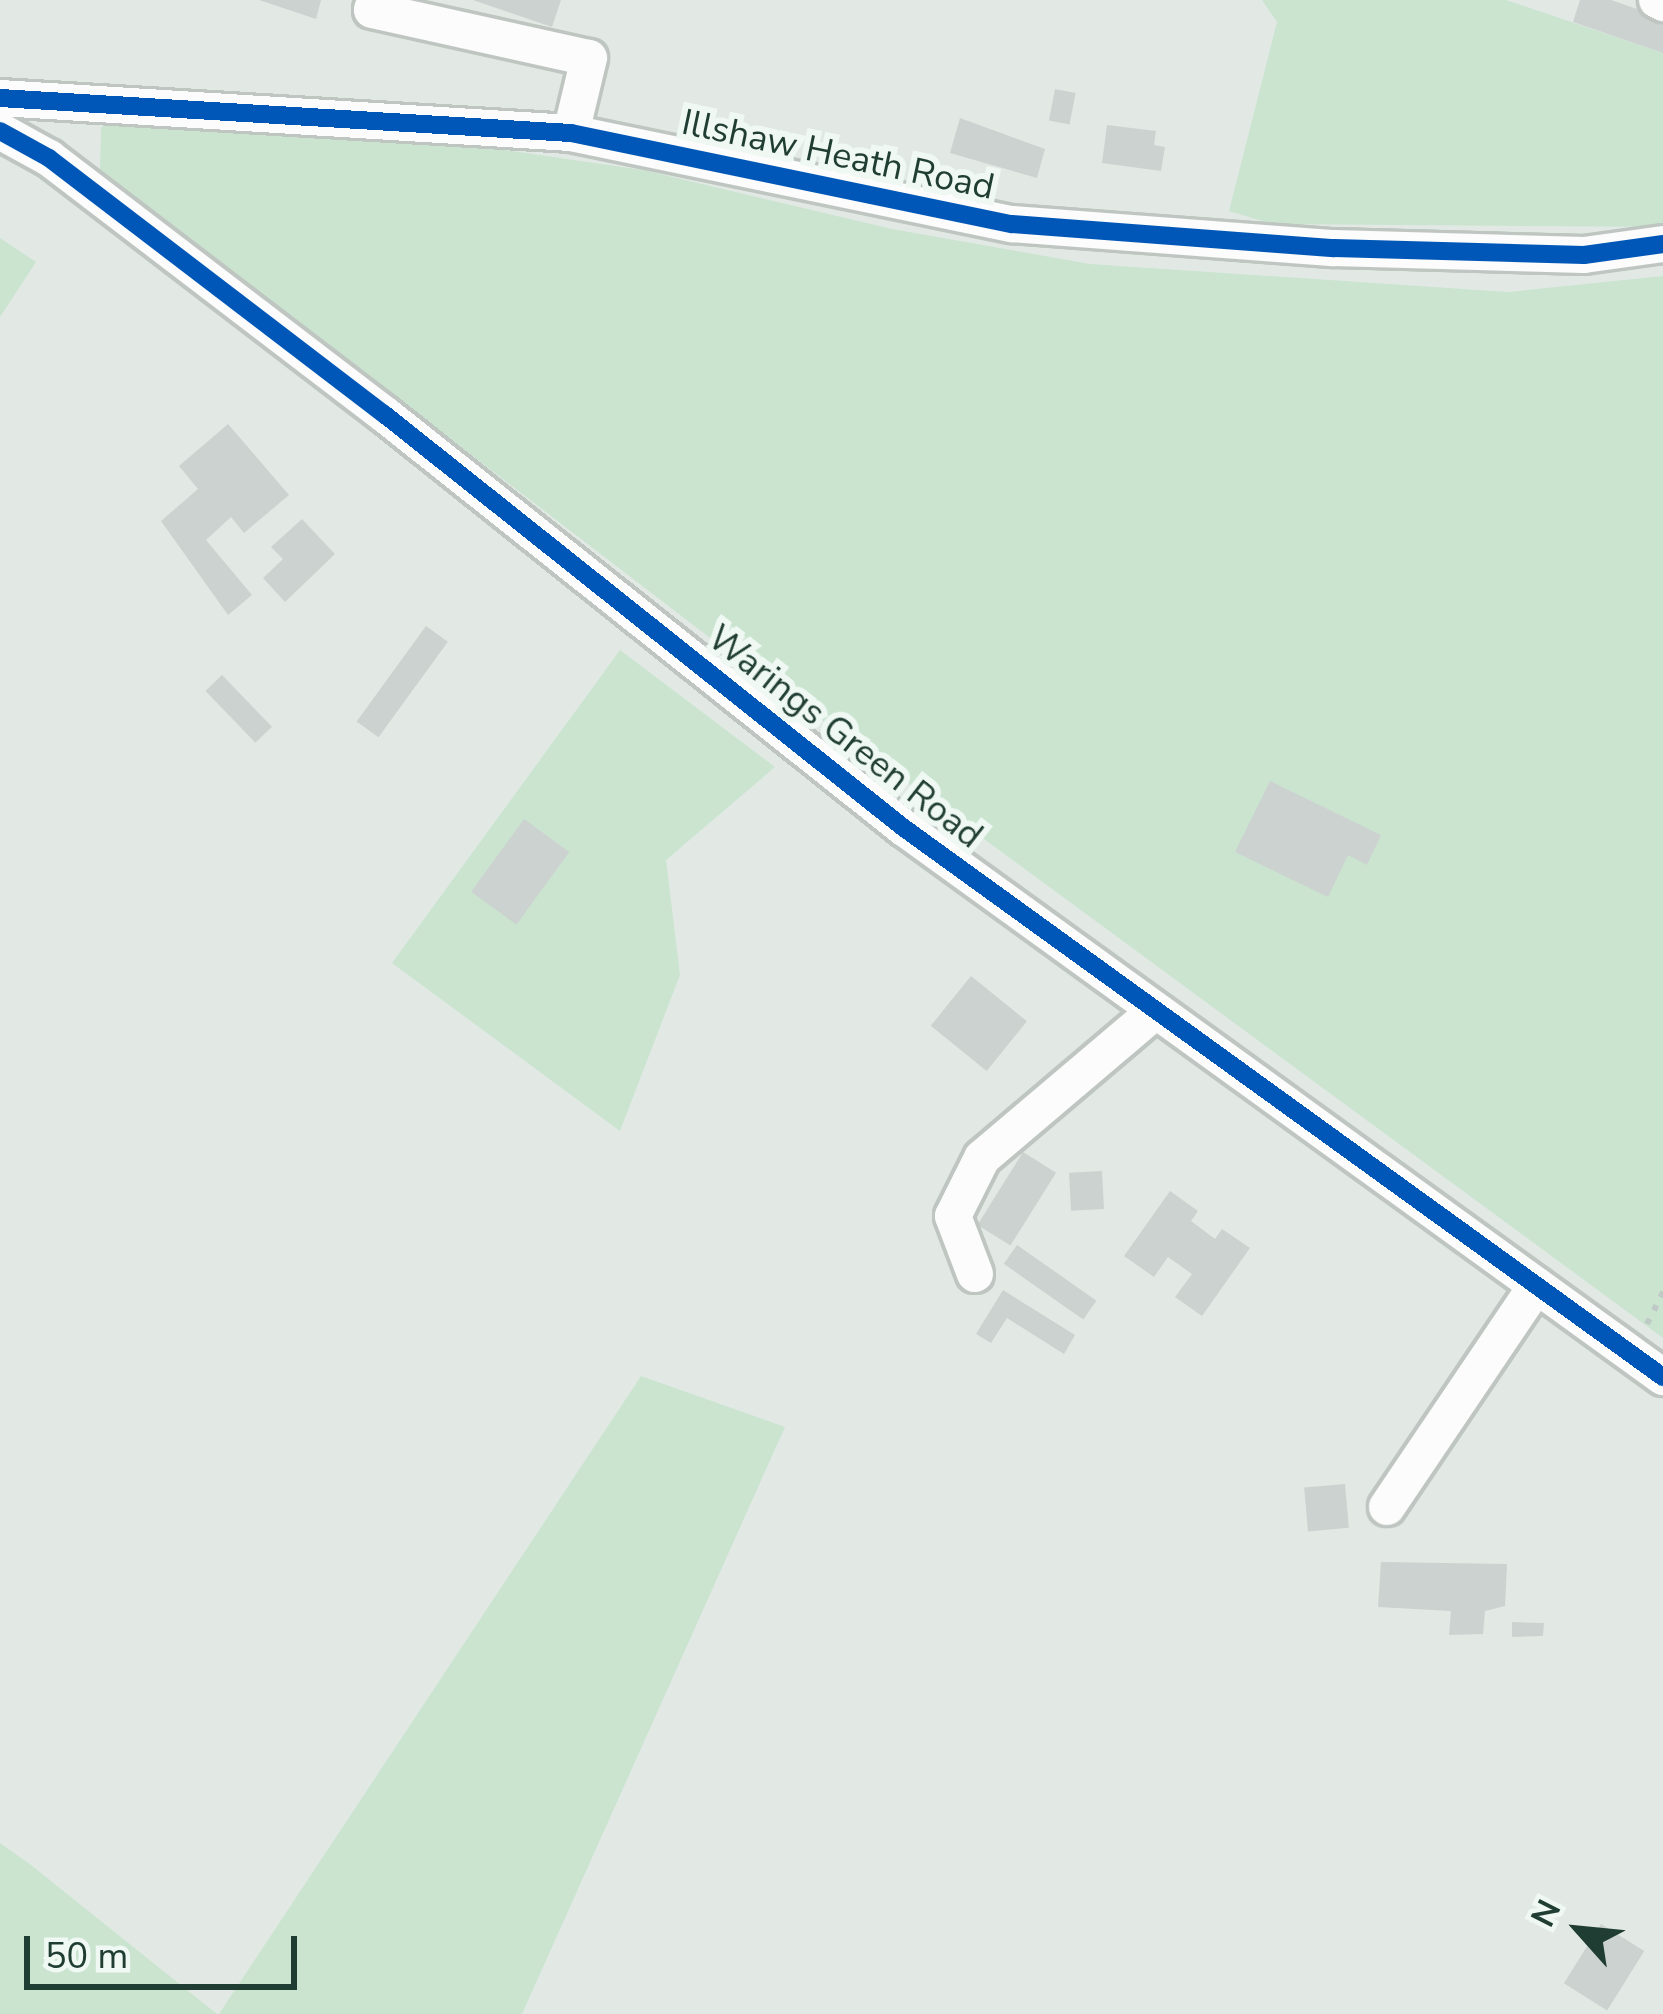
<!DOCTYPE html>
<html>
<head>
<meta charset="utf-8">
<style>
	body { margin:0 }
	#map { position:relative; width:1663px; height:2014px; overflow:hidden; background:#e2e9e5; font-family:"Nunito Sans",sans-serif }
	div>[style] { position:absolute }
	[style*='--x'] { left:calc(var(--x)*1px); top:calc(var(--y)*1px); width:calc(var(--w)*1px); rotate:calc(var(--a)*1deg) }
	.green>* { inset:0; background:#cae4d0 }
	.building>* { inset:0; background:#ccd2cf; transform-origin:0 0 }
	.path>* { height:6px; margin-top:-3px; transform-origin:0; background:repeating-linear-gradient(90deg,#bfc9c5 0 6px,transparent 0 15px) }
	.roads { filter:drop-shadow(3px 0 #bfc6c2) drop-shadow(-3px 0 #bfc6c2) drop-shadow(0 3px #bfc6c2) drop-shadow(0 -3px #bfc6c2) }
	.minor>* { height:36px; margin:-18px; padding:0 18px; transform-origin:18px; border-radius:18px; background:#fbfcfb }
	.cycleway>* { height:18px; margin:-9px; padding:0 9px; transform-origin:9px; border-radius:9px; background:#0057b8 }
	span { translate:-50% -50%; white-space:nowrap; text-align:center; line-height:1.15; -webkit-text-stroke:12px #eff8f3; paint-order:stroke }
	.street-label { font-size:36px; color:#1f3d33 }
	.north { position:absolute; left:1519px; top:1870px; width:120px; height:120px; -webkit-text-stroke:9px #eff8f3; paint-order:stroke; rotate:297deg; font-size:33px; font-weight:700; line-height:48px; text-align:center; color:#1f3d33 }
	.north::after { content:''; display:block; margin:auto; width:42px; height:54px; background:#1f3d33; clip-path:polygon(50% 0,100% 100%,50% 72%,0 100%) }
	.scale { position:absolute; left:24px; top:1936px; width:273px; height:54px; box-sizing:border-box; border:6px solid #1f3d33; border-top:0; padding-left:15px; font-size:36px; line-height:42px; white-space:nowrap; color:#1f3d33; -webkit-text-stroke:9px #eff8f3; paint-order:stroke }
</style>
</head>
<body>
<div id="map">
	<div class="green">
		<div style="clip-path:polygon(1262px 0,1506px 0,1663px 53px,1663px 227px,1272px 224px,1229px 211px,1277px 22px)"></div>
		<div style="clip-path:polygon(141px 120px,450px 142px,643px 170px,892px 229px,1090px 264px,1508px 292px,1663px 276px,1663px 1338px,701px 631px,100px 170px,101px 127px)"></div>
		<div style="clip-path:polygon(0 238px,36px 262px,0 317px)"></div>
		<div style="clip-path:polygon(620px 650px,775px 767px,666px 860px,680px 975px,620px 1131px,392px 963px)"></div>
		<div style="clip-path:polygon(641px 1376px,785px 1427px,522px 2014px,219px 2014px)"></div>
		<div style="clip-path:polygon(0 1843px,31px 1865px,217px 2014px,0 2014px)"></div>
	</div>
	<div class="building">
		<div style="clip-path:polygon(259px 0,321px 0,316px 19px)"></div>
		<div style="clip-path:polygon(473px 0,561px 0,552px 27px)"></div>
		<div style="clip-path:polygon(1580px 0,1611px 0,1663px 18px,1663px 53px,1573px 22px)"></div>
		<div style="left:1055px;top:89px;width:21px;height:32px;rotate:11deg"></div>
		<div style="clip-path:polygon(960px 118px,1045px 149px,1037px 178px,950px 153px)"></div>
		<div style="clip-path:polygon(1107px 125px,1156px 131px,1154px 145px,1165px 147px,1161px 171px,1102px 163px)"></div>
		<div style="clip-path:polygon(228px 424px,289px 495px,244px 533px,231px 517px,206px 540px,252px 595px,228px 615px,161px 521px,198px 489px,179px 466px)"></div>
		<div style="clip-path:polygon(302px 519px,335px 554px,285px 602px,263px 578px,283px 559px,271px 547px)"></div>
		<div style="left:426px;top:626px;width:27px;height:118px;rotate:36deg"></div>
		<div style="left:222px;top:675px;width:72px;height:23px;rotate:46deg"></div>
		<div style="clip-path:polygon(1270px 781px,1381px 835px,1367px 865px,1348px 855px,1328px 897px,1235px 852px)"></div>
		<div style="left:524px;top:819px;width:56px;height:90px;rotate:36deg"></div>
		<div style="left:971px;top:976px;width:72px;height:64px;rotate:39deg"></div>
		<div style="left:1023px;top:1152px;width:39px;height:86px;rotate:32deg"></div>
		<div style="left:1102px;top:1171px;width:38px;height:33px;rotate:87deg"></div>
		<div style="clip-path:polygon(1170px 1191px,1198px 1211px,1191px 1221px,1215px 1239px,1222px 1229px,1250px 1248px,1202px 1316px,1175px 1297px,1192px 1274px,1168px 1257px,1154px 1277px,1124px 1256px)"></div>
		<div style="left:1017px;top:1245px;width:97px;height:23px;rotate:35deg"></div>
		<div style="clip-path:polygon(1003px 1290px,1075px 1335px,1064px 1354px,1007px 1318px,991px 1343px,976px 1334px)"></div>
		<div style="left:1345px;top:1484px;width:44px;height:41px;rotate:85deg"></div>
		<div style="clip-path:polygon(1381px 1562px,1507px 1564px,1505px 1606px,1485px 1611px,1483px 1634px,1449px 1635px,1451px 1611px,1378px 1607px)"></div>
		<div style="clip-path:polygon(1512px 1622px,1544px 1623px,1543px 1636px,1512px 1637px)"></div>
		<div style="left:1601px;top:1924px;width:51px;height:70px;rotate:32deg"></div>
	</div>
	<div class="path">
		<div style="--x:1647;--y:1324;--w:36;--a:-63"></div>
	</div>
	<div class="roads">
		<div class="minor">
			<div style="--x:375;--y:0;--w:10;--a:107"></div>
			<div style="--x:372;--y:10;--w:222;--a:12.5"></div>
			<div style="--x:589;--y:58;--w:77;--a:103.5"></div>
			<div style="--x:1657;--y:0;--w:7;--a:27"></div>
			<div style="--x:0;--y:98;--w:572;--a:3.51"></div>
			<div style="--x:571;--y:133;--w:450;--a:11.7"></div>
			<div style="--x:1012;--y:224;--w:323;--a:4.3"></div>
			<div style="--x:1334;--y:248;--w:250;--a:1.6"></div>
			<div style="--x:1584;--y:255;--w:80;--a:-7.9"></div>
			<div style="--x:0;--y:131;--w:56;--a:28.9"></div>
			<div style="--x:49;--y:158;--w:422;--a:37.4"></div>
			<div style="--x:384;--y:414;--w:665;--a:38.53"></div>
			<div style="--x:904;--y:828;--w:937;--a:35.88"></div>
			<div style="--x:975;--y:1274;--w:62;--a:-110.8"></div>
			<div style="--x:953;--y:1216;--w:65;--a:-63.4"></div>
			<div style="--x:982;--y:1158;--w:226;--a:-40.3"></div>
			<div style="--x:1387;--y:1507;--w:267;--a:-56"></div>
		</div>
	</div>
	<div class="cycleway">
		<div style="--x:0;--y:98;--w:572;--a:3.51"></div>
		<div style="--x:571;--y:133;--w:450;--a:11.7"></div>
		<div style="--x:1012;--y:224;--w:323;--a:4.3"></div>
		<div style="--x:1334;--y:248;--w:250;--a:1.6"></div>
		<div style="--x:1584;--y:255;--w:80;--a:-7.9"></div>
		<div style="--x:0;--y:131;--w:56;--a:28.9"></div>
		<div style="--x:49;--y:158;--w:422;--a:37.4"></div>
		<div style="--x:384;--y:414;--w:665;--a:38.53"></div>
		<div style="--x:904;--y:828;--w:937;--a:35.88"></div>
	</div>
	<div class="street-label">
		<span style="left:838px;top:155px;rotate:12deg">Illshaw Heath Road</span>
		<span style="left:845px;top:737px;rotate:38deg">Warings Green Road</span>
	</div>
	<div class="north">N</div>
	<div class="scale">50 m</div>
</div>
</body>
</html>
